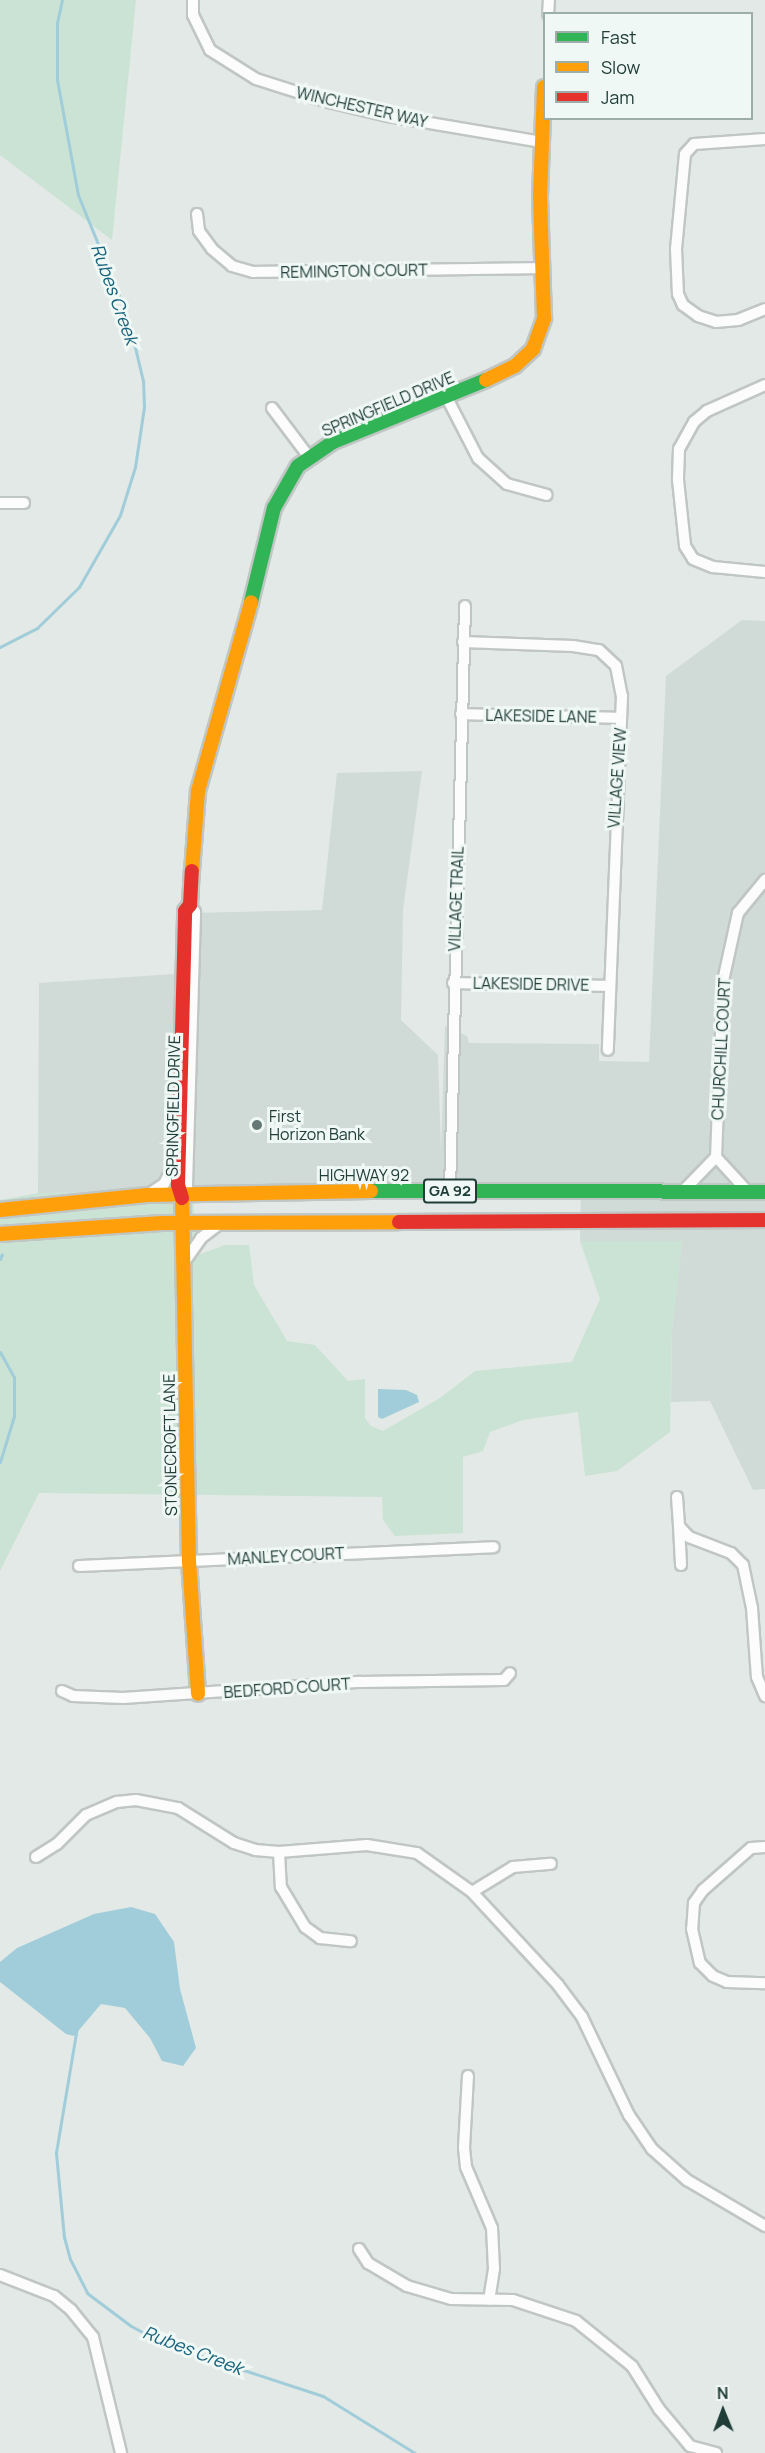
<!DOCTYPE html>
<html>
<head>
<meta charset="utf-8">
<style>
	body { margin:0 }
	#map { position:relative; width:765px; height:2453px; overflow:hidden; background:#e3e9e6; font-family:Manrope,sans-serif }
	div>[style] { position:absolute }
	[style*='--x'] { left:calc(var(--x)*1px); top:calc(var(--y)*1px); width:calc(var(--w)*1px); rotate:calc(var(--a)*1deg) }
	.built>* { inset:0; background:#d0dbd7 }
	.green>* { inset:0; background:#cbe3d4 }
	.water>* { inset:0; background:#a0cdd9 }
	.stream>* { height:3px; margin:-1.5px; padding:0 1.5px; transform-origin:1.5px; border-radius:1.5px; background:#a0cdd9 }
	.roads { filter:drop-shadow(2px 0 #c0c6c4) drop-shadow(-2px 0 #c0c6c4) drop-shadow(0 2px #c0c6c4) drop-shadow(0 -2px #c0c6c4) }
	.street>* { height:10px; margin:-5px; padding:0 5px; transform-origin:5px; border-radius:5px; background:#fbfcfb }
	.fast>* { height:14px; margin:-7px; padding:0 7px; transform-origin:7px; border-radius:7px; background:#30b455 }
	.slow>* { height:14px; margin:-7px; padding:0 7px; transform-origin:7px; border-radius:7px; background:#ff9f0a }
	.jam>* { height:14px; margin:-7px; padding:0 7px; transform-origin:7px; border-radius:7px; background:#e5322d }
	.dots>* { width:16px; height:16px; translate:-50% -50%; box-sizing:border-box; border:3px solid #f0f8f5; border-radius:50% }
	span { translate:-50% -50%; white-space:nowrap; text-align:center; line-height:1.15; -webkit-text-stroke:6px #f0f8f5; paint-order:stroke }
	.shield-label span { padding:2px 4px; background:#f0f8f5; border:2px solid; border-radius:4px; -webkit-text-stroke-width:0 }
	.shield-label { font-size:15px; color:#203d38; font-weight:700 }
	.street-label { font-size:16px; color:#203d38 }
	.poi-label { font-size:16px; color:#203d38 }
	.left { translate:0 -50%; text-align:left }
	.water-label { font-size:18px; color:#17627c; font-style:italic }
	.legend { position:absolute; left:543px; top:12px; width:210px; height:108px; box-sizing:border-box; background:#f0f8f5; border:2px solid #9dada9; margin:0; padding:8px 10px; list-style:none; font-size:18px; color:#203d38 }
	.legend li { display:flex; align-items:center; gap:12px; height:30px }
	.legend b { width:30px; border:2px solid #9dada9 }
	.north { position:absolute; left:693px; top:2381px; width:60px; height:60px; -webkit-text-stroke:4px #f0f8f5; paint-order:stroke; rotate:359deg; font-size:16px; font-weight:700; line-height:24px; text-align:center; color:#203d38 }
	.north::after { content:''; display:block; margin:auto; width:21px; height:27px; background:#203d38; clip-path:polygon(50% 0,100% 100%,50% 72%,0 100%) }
</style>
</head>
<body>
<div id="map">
	<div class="built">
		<div style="clip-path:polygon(742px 620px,765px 621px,765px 1489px,753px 1490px,710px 1401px,671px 1402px,672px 1330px,682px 1241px,580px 1241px,581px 1190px,38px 1193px,39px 983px,189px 973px,189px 913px,322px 910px,337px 773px,422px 771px,403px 910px,401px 1020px,438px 1055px,441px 1151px,445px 1026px,467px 1036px,469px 1043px,599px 1044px,599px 1061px,649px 1062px,666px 676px)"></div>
	</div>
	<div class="green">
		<div style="clip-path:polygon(0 0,136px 0,112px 240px,0 155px)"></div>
		<div style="clip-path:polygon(193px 1192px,195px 1256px,225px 1245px,249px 1245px,254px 1285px,287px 1341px,315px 1345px,348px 1381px,365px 1379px,365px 1418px,371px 1426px,383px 1431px,440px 1398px,475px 1371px,572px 1362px,600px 1299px,580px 1241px,682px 1241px,672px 1330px,670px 1432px,617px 1471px,585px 1476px,578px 1412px,523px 1420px,490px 1432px,483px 1451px,463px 1457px,463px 1533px,395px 1536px,383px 1520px,382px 1497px,39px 1493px,0 1571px,0 1200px,38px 1193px)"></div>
	</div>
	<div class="water">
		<div style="clip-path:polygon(378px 1389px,406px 1390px,417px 1395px,419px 1402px,382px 1419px,378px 1417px)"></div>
		<div style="clip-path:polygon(131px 1907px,155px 1914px,174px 1942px,180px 1989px,196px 2048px,183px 2066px,162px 2061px,150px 2038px,125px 2008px,101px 2004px,74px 2036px,66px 2034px,0 1982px,0 1962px,17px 1948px,94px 1914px)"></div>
	</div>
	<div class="stream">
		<div style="--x:0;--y:647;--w:42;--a:-27.2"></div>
		<div style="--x:37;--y:628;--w:59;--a:-44.3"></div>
		<div style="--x:79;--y:587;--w:83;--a:-60.3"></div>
		<div style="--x:120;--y:515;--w:50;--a:-72.6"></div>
		<div style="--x:135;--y:467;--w:61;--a:-81.5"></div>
		<div style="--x:144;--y:407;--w:26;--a:-92"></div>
		<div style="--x:143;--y:381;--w:65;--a:-103.4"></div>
		<div style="--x:128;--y:318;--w:133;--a:-112.1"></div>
		<div style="--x:78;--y:195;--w:118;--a:-100.3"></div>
		<div style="--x:57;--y:79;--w:56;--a:-90"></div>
		<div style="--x:57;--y:23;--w:24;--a:-78"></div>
		<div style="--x:0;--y:1259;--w:5;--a:-68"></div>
		<div style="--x:0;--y:1352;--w:29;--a:61"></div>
		<div style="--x:14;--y:1377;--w:39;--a:90"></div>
		<div style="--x:14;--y:1416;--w:48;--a:106.9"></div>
		<div style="--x:77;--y:2027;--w:128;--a:99.5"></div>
		<div style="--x:56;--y:2153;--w:84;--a:84.6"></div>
		<div style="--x:64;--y:2237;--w:23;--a:75"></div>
		<div style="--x:70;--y:2259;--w:38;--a:63"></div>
		<div style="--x:87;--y:2293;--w:55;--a:36.9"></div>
		<div style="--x:131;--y:2326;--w:41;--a:27.8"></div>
		<div style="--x:167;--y:2345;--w:164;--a:18.1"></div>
		<div style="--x:323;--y:2396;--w:108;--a:31.8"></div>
	</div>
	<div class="roads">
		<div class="street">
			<div style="--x:193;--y:0;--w:15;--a:90"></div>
			<div style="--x:193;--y:15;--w:39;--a:64"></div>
			<div style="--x:210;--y:50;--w:54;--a:32.2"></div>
			<div style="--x:256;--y:79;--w:76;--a:17.7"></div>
			<div style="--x:328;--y:102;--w:62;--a:13.1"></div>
			<div style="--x:388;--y:116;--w:156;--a:9.6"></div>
			<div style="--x:548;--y:14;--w:14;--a:-86"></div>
			<div style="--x:765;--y:139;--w:71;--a:176"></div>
			<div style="--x:694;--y:144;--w:13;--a:132"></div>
			<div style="--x:685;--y:154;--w:95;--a:95.4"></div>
			<div style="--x:676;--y:249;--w:45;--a:87.5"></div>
			<div style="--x:678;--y:294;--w:12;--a:66"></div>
			<div style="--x:683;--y:305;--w:19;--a:36"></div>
			<div style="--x:698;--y:316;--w:19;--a:18"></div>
			<div style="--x:716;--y:322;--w:22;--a:-5"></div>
			<div style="--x:738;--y:320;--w:29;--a:-22"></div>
			<div style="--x:197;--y:214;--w:17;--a:83"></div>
			<div style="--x:199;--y:231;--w:22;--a:54"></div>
			<div style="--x:212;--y:249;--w:26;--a:40"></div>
			<div style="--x:232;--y:266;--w:22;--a:16"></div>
			<div style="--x:253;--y:272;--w:290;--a:-0.8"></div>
			<div style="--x:765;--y:385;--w:64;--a:155.9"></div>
			<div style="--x:707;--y:411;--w:17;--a:140"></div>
			<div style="--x:694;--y:422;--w:31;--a:119"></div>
			<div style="--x:679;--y:449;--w:31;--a:92"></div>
			<div style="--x:678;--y:480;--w:66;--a:83.9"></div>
			<div style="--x:685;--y:546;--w:15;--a:58"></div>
			<div style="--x:693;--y:559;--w:22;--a:22"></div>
			<div style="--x:713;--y:567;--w:52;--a:5.5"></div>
			<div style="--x:447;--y:398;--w:68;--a:62.7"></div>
			<div style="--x:478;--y:458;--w:39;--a:42"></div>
			<div style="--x:507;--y:484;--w:41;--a:15.4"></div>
			<div style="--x:272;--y:408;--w:61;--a:52.9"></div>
			<div style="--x:0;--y:503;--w:24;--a:0"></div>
			<div style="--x:463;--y:642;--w:110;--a:2.1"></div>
			<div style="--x:573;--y:646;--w:26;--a:9"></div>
			<div style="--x:599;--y:650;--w:23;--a:43"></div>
			<div style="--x:616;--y:666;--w:31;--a:79"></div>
			<div style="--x:622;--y:696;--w:354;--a:92.3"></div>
			<div style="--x:461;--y:714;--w:160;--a:1.4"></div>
			<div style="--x:453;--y:983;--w:156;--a:1.1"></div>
			<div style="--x:716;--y:1157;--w:176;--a:-87.7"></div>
			<div style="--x:723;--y:981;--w:70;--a:-77.6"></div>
			<div style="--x:738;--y:913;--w:43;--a:-50.7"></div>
			<div style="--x:716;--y:1157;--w:47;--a:47.6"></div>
			<div style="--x:450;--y:1191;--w:585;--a:-88.53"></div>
			<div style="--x:683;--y:1191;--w:47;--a:-45.9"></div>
			<div style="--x:149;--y:1194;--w:18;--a:-34"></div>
			<div style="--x:164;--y:1184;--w:27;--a:-63"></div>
			<div style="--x:182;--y:1195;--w:11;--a:-63"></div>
			<div style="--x:187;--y:1185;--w:273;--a:-88.3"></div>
			<div style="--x:195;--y:912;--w:9;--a:-126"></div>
			<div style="--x:183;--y:1264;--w:32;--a:-55"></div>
			<div style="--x:201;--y:1238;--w:21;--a:-37"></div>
			<div style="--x:677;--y:1497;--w:29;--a:86"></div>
			<div style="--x:679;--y:1526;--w:15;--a:48"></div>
			<div style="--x:689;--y:1537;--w:45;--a:20.9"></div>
			<div style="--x:731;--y:1553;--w:17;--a:45"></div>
			<div style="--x:743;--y:1565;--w:44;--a:78.2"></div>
			<div style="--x:752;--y:1608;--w:69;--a:85.9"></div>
			<div style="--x:757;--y:1677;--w:21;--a:67"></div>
			<div style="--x:679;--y:1526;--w:39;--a:87"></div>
			<div style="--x:79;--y:1566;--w:415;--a:-2.6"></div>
			<div style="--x:62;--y:1691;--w:12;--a:24"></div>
			<div style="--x:73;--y:1696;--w:50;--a:2.3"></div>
			<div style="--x:123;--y:1698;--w:238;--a:-3.9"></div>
			<div style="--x:360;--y:1682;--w:144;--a:-0.8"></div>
			<div style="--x:504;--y:1680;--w:9;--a:-49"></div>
			<div style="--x:765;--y:1847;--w:14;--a:176"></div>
			<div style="--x:751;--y:1848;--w:64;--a:138.8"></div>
			<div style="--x:703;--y:1890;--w:16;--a:125"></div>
			<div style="--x:694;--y:1903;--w:26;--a:94"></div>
			<div style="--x:692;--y:1929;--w:35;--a:77"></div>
			<div style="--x:700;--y:1963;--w:18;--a:45"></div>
			<div style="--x:713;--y:1976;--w:15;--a:23"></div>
			<div style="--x:727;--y:1982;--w:38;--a:2"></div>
			<div style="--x:279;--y:1852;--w:35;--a:87"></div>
			<div style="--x:281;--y:1887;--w:47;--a:59"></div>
			<div style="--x:305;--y:1927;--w:19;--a:36"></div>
			<div style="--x:320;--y:1938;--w:31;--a:6"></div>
			<div style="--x:36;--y:1857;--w:25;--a:-32"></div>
			<div style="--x:57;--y:1844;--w:41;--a:-45"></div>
			<div style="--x:86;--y:1815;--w:34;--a:-23"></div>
			<div style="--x:117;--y:1802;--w:19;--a:-6"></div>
			<div style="--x:136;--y:1800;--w:43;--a:10.8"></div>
			<div style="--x:178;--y:1808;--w:66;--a:32"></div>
			<div style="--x:234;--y:1843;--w:22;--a:18"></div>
			<div style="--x:255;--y:1850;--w:24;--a:5"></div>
			<div style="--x:279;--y:1852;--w:88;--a:-4.5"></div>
			<div style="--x:367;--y:1845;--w:51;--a:9.1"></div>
			<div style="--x:417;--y:1853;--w:67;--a:35.3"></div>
			<div style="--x:472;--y:1892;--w:127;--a:47.2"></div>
			<div style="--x:558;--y:1985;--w:40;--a:53"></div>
			<div style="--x:582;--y:2017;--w:109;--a:64.4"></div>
			<div style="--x:629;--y:2115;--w:41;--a:55.9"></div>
			<div style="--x:652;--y:2149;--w:47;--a:41.5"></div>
			<div style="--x:687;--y:2180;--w:91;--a:30.5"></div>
			<div style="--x:472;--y:1892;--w:48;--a:-31.4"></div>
			<div style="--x:513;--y:1867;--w:38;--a:-5"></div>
			<div style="--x:468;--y:2076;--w:72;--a:93.2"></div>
			<div style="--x:464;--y:2148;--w:19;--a:84"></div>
			<div style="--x:466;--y:2167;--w:66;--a:66.9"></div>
			<div style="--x:492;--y:2228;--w:41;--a:87.2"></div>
			<div style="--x:494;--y:2269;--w:31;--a:99"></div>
			<div style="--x:359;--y:2249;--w:17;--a:57"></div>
			<div style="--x:368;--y:2263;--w:45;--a:30.5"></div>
			<div style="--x:407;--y:2286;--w:46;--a:16.5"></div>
			<div style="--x:451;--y:2299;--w:62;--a:0.9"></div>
			<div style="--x:513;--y:2300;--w:66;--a:18.4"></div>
			<div style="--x:576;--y:2321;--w:72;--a:38.8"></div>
			<div style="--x:632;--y:2366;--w:51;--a:57.9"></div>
			<div style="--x:659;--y:2409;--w:48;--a:50"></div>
			<div style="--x:690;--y:2446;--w:27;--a:15"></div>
			<div style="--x:0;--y:2275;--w:58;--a:21.3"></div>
			<div style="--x:54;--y:2296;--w:22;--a:39"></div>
			<div style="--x:71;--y:2310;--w:35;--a:51"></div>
			<div style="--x:93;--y:2337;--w:119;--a:76.4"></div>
		</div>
		<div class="fast">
			<div style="--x:251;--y:602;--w:97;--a:-76.3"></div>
			<div style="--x:274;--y:508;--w:48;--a:-60.3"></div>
			<div style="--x:298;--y:466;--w:42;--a:-34.4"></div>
			<div style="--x:333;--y:442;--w:165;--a:-22.1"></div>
			<div style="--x:371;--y:1191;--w:394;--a:0.1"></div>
		</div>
		<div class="slow">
			<div style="--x:486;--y:380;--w:32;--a:-26"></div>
			<div style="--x:515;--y:366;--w:25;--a:-43"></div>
			<div style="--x:533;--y:349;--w:33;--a:-70"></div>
			<div style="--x:544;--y:318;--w:121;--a:-91.9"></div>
			<div style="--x:540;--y:197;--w:110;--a:-87.9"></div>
			<div style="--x:192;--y:871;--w:80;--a:-85.7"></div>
			<div style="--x:198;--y:791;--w:196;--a:-74.3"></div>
			<div style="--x:182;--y:1198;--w:363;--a:88.9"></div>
			<div style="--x:189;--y:1561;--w:133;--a:86.1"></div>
			<div style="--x:0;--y:1210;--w:148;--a:-5.8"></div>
			<div style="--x:147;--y:1195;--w:224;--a:-1"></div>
			<div style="--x:0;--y:1234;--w:162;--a:-3.9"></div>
			<div style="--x:162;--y:1223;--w:237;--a:-0.2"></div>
		</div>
		<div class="jam">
			<div style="--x:182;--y:1198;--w:14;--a:-107"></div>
			<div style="--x:178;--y:1185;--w:274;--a:-88.5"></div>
			<div style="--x:185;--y:911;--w:8;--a:-50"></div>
			<div style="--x:190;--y:905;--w:34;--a:-87"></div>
			<div style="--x:399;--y:1222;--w:366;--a:-0.3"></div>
		</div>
	</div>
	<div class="dots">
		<div style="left:257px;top:1125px;background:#647975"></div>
	</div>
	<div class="shield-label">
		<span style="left:450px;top:1191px">GA 92</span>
	</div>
	<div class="street-label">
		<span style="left:362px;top:107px;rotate:13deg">WINCHESTER WAY</span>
		<span style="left:354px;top:271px;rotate:-1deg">REMINGTON COURT</span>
		<span style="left:388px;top:404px;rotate:-23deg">SPRINGFIELD DRIVE</span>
		<span style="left:541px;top:716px;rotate:1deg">LAKESIDE LANE</span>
		<span style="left:617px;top:778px;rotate:-86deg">VILLAGE VIEW</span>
		<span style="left:456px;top:899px;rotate:-88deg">VILLAGE TRAIL</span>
		<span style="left:531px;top:984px;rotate:1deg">LAKESIDE DRIVE</span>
		<span style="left:721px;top:1049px;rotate:-87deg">CHURCHILL COURT</span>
		<span style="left:173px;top:1106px;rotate:-89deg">SPRINGFIELD DRIVE</span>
		<span style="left:364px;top:1175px">HIGHWAY 92</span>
		<span style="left:170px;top:1445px;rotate:-91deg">STONECROFT LANE</span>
		<span style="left:286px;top:1556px;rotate:-3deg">MANLEY COURT</span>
		<span style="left:287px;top:1688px;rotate:-4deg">BEDFORD COURT</span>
	</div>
	<div class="poi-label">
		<span class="left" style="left:269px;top:1125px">First<br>Horizon Bank</span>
	</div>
	<div class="water-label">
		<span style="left:115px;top:294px;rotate:70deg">Rubes Creek</span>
		<span style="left:193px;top:2350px;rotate:21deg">Rubes Creek</span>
	</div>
	<ul class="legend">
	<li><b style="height:8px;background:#30b455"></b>Fast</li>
	<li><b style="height:8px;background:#ff9f0a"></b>Slow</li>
	<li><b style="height:8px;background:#e5322d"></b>Jam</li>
	</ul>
	<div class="north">N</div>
</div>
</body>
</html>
